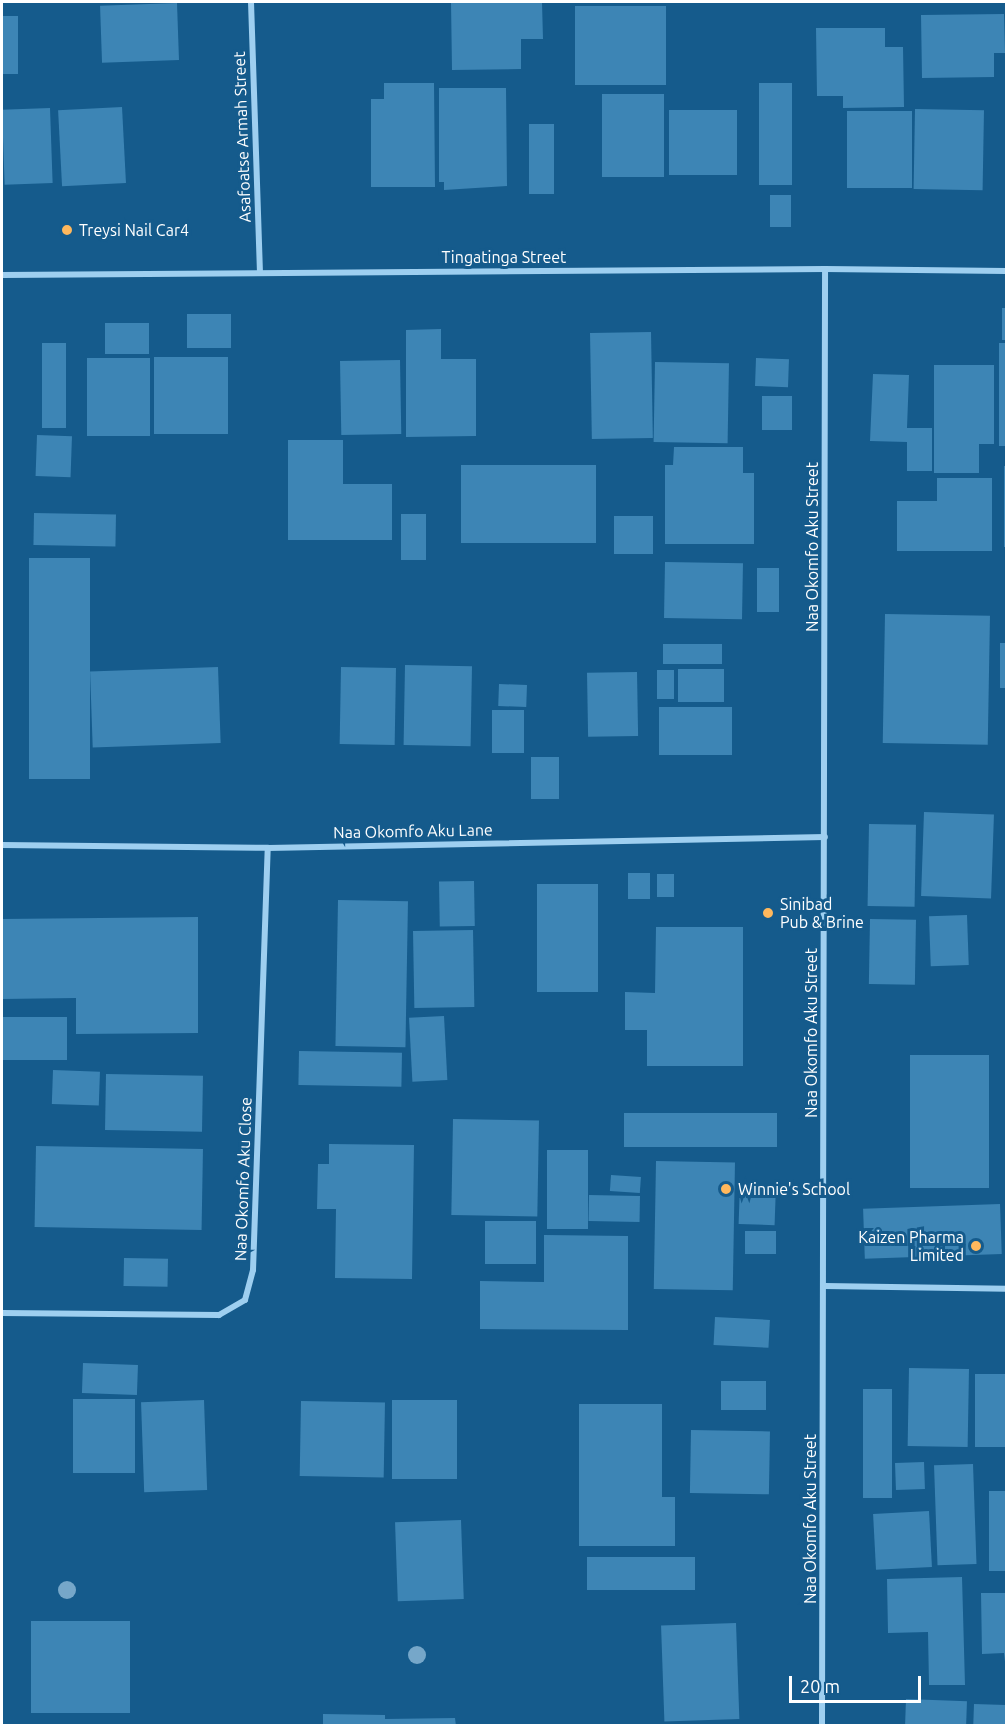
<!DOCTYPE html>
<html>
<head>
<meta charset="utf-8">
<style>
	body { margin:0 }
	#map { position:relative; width:1008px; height:1727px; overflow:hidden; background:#155b8c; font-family:Ubuntu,sans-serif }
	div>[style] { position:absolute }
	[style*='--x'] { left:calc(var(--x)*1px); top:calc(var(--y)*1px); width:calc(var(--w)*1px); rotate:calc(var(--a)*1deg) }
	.building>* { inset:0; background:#3d85b5; transform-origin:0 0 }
	.minor>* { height:6px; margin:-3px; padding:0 3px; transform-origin:3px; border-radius:3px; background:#9ecff0 }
	.trees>* { width:18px; height:18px; margin:-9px; border-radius:50%; background:#76a7c9 }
	.dots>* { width:16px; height:16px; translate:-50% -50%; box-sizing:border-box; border:3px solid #155b8c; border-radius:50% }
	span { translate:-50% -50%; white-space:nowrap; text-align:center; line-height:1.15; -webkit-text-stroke:6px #155b8c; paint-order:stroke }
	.street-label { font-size:16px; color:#fff }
	.poi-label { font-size:16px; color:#fff }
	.left { translate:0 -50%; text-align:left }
	.right { translate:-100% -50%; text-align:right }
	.frame { position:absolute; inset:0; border:3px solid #fff; pointer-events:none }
	.scale { position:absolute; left:789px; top:1676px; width:132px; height:27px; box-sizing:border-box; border:3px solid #fff; border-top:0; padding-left:8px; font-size:18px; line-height:21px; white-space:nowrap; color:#fff; -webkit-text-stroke:4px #155b8c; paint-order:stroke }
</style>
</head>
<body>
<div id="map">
	<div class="building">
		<div style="clip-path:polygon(451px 2px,542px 2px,543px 39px,521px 39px,521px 69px,452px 70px)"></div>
		<div style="left:177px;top:3px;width:57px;height:77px;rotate:88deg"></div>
		<div style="left:575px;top:6px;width:91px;height:79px"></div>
		<div style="clip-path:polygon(1004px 14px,1005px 53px,994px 53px,994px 77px,922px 78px,921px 15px)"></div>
		<div style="left:2px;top:16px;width:16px;height:58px"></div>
		<div style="clip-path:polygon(816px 28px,885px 28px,885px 47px,903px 47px,904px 107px,843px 108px,843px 96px,817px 96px)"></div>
		<div style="clip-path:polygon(384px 83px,434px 83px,435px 187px,371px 187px,371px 99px,384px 99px)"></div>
		<div style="left:759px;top:83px;width:33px;height:102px"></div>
		<div style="clip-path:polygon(439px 88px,506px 88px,507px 186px,444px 190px,444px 182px,439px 182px)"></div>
		<div style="left:602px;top:94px;width:62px;height:83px"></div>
		<div style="left:122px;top:107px;width:76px;height:64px;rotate:87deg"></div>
		<div style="left:50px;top:108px;width:75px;height:48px;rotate:88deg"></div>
		<div style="left:915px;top:109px;width:69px;height:80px;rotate:1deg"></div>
		<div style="left:737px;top:110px;width:65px;height:68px;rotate:90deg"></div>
		<div style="left:847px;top:111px;width:65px;height:77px"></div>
		<div style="left:529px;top:124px;width:25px;height:70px"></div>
		<div style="left:770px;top:195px;width:21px;height:32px"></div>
		<div style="left:1002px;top:308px;width:4px;height:32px"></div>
		<div style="left:231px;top:314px;width:34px;height:44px;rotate:90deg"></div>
		<div style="left:105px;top:323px;width:44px;height:31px"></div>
		<div style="clip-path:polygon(441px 329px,441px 359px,476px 359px,476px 436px,406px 437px,406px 330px)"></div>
		<div style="left:651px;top:332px;width:106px;height:61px;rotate:89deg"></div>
		<div style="left:42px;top:343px;width:24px;height:85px"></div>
		<div style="left:999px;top:343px;width:7px;height:103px"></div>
		<div style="left:154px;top:357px;width:74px;height:77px"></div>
		<div style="left:87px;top:358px;width:63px;height:78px"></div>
		<div style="left:756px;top:358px;width:33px;height:28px;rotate:2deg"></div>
		<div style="left:400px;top:360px;width:74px;height:60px;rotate:89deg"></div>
		<div style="left:655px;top:362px;width:74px;height:80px;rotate:1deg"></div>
		<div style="clip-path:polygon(934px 365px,994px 365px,994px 444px,979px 444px,979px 473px,934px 473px)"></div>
		<div style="clip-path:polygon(873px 374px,909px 375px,907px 428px,932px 428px,932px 471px,907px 471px,907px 442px,870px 441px)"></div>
		<div style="left:762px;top:396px;width:30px;height:34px"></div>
		<div style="left:37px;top:435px;width:35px;height:41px;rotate:2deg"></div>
		<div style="clip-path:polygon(288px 440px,343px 440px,343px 484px,392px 484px,392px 540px,288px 540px)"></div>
		<div style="clip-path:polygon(674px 447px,743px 447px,743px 473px,754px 473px,754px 544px,665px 544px,665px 465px,673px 465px)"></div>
		<div style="left:461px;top:465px;width:135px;height:78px"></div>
		<div style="left:1004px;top:466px;width:2px;height:81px"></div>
		<div style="clip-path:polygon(937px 478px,992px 478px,992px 551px,897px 551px,897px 501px,937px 501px)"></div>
		<div style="left:34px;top:513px;width:82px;height:32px;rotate:1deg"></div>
		<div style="left:401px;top:514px;width:25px;height:46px"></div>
		<div style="left:614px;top:516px;width:39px;height:38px"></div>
		<div style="left:29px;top:558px;width:61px;height:221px"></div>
		<div style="left:665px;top:562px;width:78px;height:56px;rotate:1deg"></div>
		<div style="left:757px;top:568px;width:22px;height:44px"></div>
		<div style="left:885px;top:614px;width:105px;height:129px;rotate:1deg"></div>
		<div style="left:1000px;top:643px;width:6px;height:45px"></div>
		<div style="left:663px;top:644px;width:59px;height:20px"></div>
		<div style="left:405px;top:665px;width:67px;height:80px;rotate:1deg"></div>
		<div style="left:218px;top:667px;width:76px;height:128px;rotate:88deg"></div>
		<div style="left:341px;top:667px;width:55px;height:77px;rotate:1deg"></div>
		<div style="left:678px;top:669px;width:46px;height:33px"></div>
		<div style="left:657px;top:670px;width:17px;height:29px"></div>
		<div style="left:637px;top:672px;width:64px;height:50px;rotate:89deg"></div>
		<div style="left:499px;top:684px;width:28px;height:22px;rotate:2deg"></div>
		<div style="left:659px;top:707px;width:73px;height:48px"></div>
		<div style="left:492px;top:710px;width:32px;height:43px"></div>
		<div style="left:559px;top:757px;width:42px;height:28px;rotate:90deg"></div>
		<div style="left:924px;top:812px;width:70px;height:84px;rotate:2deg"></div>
		<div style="left:869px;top:824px;width:47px;height:82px;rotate:1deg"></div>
		<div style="left:628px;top:873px;width:22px;height:26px"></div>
		<div style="left:657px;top:874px;width:17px;height:23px"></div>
		<div style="left:474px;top:881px;width:45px;height:35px;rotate:89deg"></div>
		<div style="left:537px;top:884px;width:61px;height:108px"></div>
		<div style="left:338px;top:900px;width:70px;height:146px;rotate:1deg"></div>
		<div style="left:967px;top:915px;width:50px;height:38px;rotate:88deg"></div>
		<div style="clip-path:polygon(198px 917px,198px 1033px,76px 1034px,76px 998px,2px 999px,2px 919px)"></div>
		<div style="left:870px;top:919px;width:46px;height:65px;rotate:1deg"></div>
		<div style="clip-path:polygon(656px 927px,743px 927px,743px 1066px,647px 1066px,647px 1030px,625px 1030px,625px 992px,655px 993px)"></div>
		<div style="left:473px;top:930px;width:77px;height:60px;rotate:89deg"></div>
		<div style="left:444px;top:1016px;width:64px;height:35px;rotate:87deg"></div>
		<div style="left:67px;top:1017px;width:43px;height:65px;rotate:90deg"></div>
		<div style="left:299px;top:1051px;width:103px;height:34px;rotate:1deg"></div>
		<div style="left:910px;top:1055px;width:79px;height:133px"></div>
		<div style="left:53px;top:1070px;width:47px;height:34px;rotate:2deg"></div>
		<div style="left:106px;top:1074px;width:97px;height:56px;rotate:1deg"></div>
		<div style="left:624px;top:1113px;width:153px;height:34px"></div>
		<div style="left:453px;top:1119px;width:86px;height:96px;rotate:1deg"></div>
		<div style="clip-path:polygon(329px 1144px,414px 1145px,412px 1279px,335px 1278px,336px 1209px,317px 1209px,318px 1164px,329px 1164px)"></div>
		<div style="left:36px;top:1146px;width:167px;height:81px;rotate:1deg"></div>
		<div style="left:547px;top:1150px;width:41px;height:79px"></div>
		<div style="left:656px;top:1161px;width:79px;height:128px;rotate:1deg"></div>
		<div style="left:611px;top:1175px;width:30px;height:16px;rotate:4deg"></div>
		<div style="left:740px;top:1184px;width:36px;height:40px;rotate:2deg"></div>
		<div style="left:589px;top:1195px;width:51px;height:26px;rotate:1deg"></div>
		<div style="left:1000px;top:1204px;width:50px;height:137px;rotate:88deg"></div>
		<div style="left:485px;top:1221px;width:51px;height:43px"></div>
		<div style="left:745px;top:1231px;width:31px;height:23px"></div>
		<div style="clip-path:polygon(544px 1235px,628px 1236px,628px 1330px,480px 1329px,480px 1281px,544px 1282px)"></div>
		<div style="left:124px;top:1258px;width:44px;height:28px;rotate:1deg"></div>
		<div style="left:715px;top:1317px;width:55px;height:28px;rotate:3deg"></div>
		<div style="left:83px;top:1363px;width:55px;height:30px;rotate:2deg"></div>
		<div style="left:909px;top:1368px;width:60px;height:78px;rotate:1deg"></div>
		<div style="left:975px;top:1374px;width:31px;height:73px"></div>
		<div style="left:721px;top:1381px;width:45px;height:29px"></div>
		<div style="left:863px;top:1389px;width:29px;height:109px"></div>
		<div style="left:73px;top:1399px;width:62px;height:74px"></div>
		<div style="left:204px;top:1400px;width:90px;height:63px;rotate:88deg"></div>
		<div style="left:392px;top:1400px;width:65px;height:79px"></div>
		<div style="left:301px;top:1401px;width:84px;height:75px;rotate:1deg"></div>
		<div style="clip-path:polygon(579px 1404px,662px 1404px,662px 1497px,675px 1497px,675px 1546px,579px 1546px)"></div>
		<div style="left:691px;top:1430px;width:79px;height:63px;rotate:1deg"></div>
		<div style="left:924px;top:1462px;width:27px;height:29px;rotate:88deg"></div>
		<div style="left:973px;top:1464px;width:100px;height:39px;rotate:88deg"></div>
		<div style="left:989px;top:1491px;width:17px;height:80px"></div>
		<div style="left:929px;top:1511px;width:56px;height:56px;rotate:87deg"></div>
		<div style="left:461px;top:1520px;width:79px;height:66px;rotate:88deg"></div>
		<div style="left:587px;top:1557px;width:108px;height:33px"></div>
		<div style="clip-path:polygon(962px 1577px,965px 1685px,929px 1685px,928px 1632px,888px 1633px,887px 1579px)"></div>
		<div style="clip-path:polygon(981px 1593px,1006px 1593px,1006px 1670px,1004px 1653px,982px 1654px)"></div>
		<div style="left:130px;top:1621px;width:92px;height:99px;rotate:90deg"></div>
		<div style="left:736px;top:1623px;width:96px;height:75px;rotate:88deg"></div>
		<div style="left:906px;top:1699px;width:61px;height:27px;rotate:2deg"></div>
		<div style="left:974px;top:1704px;width:32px;height:22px;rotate:2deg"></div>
		<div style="clip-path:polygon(323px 1714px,385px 1715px,385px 1719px,455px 1718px,456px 1726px,323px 1726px)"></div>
	</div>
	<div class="minor">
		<div style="--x:251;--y:2;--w:270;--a:88.1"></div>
		<div style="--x:2;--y:275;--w:823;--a:-0.42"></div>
		<div style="--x:825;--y:269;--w:181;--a:0.6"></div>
		<div style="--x:2;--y:845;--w:266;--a:0.6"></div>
		<div style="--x:268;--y:848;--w:557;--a:-1.13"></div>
		<div style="--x:825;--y:1286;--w:181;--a:0.9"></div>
		<div style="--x:2;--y:1313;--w:217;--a:0.5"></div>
		<div style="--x:219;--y:1315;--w:30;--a:-30"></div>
		<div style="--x:245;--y:1300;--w:31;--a:-75"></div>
		<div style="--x:253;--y:1270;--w:422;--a:-88"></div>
		<div style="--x:822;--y:1726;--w:1457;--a:-89.88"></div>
	</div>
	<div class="trees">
		<div style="left:67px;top:1590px"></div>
		<div style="left:417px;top:1655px"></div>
	</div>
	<div class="dots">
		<div style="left:67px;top:230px;background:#ffb85d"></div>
		<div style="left:768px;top:913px;background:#ffb85d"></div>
		<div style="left:726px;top:1189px;background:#ffb85d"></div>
		<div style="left:976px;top:1246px;background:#ffb85d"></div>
	</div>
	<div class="street-label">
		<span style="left:242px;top:137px;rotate:-92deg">Asafoatse Armah Street</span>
		<span style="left:504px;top:257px">Tingatinga Street</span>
		<span style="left:812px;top:547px;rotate:-90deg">Naa Okomfo Aku Street</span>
		<span style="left:413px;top:831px;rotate:-1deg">Naa Okomfo Aku Lane</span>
		<span style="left:811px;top:1033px;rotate:-90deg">Naa Okomfo Aku Street</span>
		<span style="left:243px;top:1179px;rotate:-88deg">Naa Okomfo Aku Close</span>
		<span style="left:810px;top:1519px;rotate:-90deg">Naa Okomfo Aku Street</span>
	</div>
	<div class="poi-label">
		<span class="left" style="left:79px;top:230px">Treysi Nail Car4</span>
		<span class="left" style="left:780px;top:913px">Sinibad<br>Pub &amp; Brine</span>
		<span class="left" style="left:738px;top:1189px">Winnie's School</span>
		<span class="right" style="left:964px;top:1246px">Kaizen Pharma<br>Limited</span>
	</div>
	<div class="frame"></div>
	<div class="scale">20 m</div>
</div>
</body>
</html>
